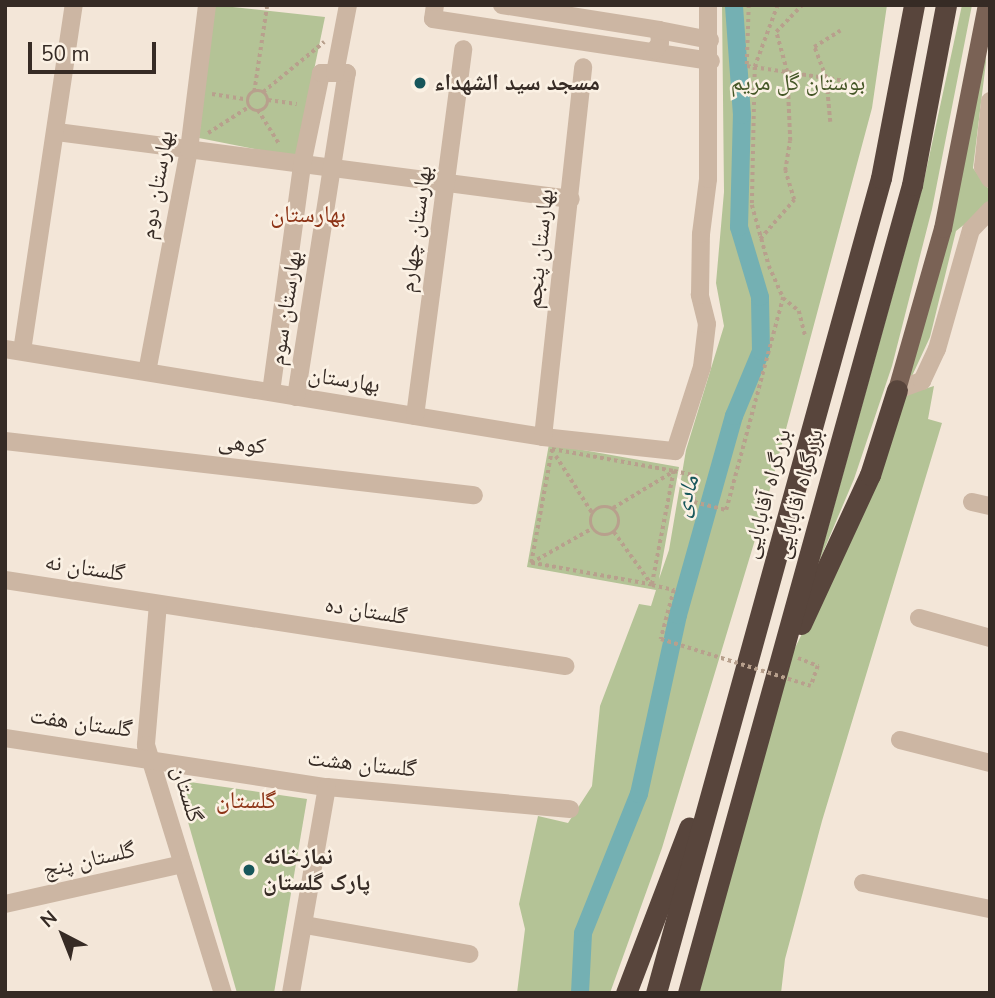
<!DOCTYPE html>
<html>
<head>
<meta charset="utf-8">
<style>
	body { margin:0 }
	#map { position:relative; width:995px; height:998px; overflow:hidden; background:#f3e6d8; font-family:"Nunito Sans","Noto Naskh Arabic",sans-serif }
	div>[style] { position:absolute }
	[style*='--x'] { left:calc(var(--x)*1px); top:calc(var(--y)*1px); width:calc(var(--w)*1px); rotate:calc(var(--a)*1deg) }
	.green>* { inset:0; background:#b4c396 }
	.canal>* { height:18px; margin:-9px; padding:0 9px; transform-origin:9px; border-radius:9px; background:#74b0b3 }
	.path>* { height:3.5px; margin-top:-1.75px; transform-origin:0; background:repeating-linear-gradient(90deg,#b8a08d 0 3.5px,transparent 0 7px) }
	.path>.ring { margin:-1.75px; padding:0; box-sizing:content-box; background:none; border:3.5px solid #b8a08d; border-radius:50% }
	.minor>* { height:18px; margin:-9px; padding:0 9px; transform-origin:9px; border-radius:9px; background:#ccb6a3 }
	.major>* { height:18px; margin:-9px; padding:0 9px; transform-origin:9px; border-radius:9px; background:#7a6255 }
	.highway>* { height:21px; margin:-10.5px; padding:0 10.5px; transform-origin:10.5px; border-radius:10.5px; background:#58453c }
	.path-bridge>* { height:3.5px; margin-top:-1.75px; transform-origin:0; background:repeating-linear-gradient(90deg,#b8a08d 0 3.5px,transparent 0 7px) }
	.dots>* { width:19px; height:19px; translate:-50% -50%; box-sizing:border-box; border:4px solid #fbf1e4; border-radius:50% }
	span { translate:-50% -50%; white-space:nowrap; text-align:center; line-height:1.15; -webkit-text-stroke:5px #fbf1e4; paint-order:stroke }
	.poi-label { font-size:23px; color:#362b25; font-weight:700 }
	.left { translate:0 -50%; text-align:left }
	.park-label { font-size:23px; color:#455727 }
	.street-label { font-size:23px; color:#362b25 }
	.neighbourhood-label { font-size:24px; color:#8d3417 }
	.water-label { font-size:24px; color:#17565b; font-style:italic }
	.frame { position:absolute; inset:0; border:7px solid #362b25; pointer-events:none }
	.north { position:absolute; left:28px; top:900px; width:70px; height:70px; -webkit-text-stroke:5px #fbf1e4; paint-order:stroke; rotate:318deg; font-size:19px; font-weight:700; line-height:28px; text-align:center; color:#362b25 }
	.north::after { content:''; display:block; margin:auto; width:24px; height:32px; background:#362b25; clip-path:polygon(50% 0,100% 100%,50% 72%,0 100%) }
	.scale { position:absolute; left:28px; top:42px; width:128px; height:32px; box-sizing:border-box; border:4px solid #362b25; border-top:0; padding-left:9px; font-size:21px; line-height:24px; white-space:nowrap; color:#362b25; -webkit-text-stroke:5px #fbf1e4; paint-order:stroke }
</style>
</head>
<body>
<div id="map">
	<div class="green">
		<div style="clip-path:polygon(214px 5px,325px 17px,296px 157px,199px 138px)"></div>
		<div style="clip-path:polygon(722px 5px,887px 5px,872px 108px,767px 500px,662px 848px,610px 993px,517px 993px,525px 929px,519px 904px,538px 816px,568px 823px,592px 786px,600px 706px,639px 604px,651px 606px,656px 590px,527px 567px,549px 444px,679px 467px,659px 579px,669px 550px,686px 450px,724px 326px,716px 283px,724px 192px)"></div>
		<div style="clip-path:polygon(962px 5px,972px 5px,932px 209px,892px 366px,854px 479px,818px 564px,923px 185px)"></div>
		<div style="clip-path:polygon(984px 42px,986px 62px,973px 168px,990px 191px,990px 204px,956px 231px,930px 337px,912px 376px,905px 381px)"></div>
		<div style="clip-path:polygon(934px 386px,928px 419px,942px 423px,822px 821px,785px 959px,781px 993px,696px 993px,791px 656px,832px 573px,902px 396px)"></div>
		<div style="clip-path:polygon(176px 780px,307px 799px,274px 993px,237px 993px)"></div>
	</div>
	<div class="canal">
		<div style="--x:580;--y:993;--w:60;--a:-87.1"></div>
		<div style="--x:583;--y:933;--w:150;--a:-68.1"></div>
		<div style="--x:639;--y:794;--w:183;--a:-77.7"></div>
		<div style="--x:678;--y:615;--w:207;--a:-74.3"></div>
		<div style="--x:734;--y:416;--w:70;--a:-67.4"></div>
		<div style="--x:761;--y:351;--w:54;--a:-91.1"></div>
		<div style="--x:760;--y:297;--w:73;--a:-106.7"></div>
		<div style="--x:739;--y:227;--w:112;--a:-88.5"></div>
		<div style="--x:742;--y:115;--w:110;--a:-94.2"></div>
	</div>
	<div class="path">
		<div style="--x:749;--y:5;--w:61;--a:91.9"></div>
		<div style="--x:747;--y:66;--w:119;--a:8.7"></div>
		<div style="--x:778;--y:5;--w:66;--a:110.4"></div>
		<div style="--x:755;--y:67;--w:138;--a:91.2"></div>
		<div style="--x:752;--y:205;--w:63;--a:74.4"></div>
		<div style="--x:769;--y:266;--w:35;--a:66"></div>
		<div style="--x:783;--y:298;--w:21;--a:39"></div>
		<div style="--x:799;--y:311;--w:25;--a:76"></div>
		<div class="ring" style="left:248px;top:91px;width:16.5px;height:16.5px"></div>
		<div style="--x:254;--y:92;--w:88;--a:-81.5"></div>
		<div style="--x:263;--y:92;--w:79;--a:-39.3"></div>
		<div style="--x:212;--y:94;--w:37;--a:9"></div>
		<div style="--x:268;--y:100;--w:29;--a:8"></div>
		<div style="--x:258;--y:110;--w:40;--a:58"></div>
		<div style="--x:830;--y:122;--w:44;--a:-95.2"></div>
		<div style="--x:826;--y:78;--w:33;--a:-111"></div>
		<div style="--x:814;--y:47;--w:31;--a:-32"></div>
		<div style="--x:208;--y:133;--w:50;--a:-32.7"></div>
		<div style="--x:760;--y:239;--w:52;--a:-48.9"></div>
		<div style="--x:794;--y:200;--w:30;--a:-107"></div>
		<div style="--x:785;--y:171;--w:30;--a:-81"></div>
		<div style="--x:790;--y:141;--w:69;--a:-92.5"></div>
		<div style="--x:787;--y:72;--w:41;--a:-105.4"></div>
		<div style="--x:776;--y:32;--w:37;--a:-46"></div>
		<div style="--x:552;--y:449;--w:124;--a:10.2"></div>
		<div style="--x:674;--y:471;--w:116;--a:100.9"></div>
		<div style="--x:652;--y:585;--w:123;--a:-169.7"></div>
		<div style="--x:531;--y:563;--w:116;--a:-79.6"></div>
		<div style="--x:556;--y:456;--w:69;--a:57.5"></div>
		<div class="ring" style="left:591px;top:507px;width:24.5px;height:24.5px"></div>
		<div style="--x:613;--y:508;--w:71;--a:-31.2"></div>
		<div style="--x:674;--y:471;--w:24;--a:12"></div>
		<div style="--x:697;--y:476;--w:26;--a:97"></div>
		<div style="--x:694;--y:502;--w:33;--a:14"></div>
		<div style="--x:726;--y:510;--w:220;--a:-75"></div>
		<div style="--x:614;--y:532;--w:65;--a:54.4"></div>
		<div style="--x:652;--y:585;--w:23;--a:13"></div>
		<div style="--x:674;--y:590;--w:51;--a:104.9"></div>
		<div style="--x:531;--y:563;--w:71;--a:-29.4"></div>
		<div style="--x:798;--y:658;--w:22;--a:22"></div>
		<div style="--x:818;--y:666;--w:21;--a:109"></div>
	</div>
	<div class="minor">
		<div style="--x:435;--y:5;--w:14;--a:98"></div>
		<div style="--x:433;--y:19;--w:281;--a:8.6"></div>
		<div style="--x:502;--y:5;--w:159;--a:9"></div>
		<div style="--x:659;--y:30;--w:13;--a:86"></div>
		<div style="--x:660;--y:43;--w:9;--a:126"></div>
		<div style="--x:659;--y:30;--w:52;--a:11.1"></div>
		<div style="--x:990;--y:101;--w:66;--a:96.1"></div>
		<div style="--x:983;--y:167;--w:14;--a:60"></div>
		<div style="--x:57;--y:132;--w:518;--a:7.43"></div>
		<div style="--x:5;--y:349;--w:545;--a:9.29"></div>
		<div style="--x:543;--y:437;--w:133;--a:6.1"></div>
		<div style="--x:675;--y:451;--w:88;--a:-72.2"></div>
		<div style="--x:702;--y:367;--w:43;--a:-83.4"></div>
		<div style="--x:707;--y:324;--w:30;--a:-104"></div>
		<div style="--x:700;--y:295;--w:61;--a:-89.1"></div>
		<div style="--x:701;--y:234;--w:55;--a:-82.7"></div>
		<div style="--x:708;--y:179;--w:174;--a:-90"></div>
		<div style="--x:22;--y:351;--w:350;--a:-81.5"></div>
		<div style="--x:147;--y:372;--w:226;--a:-79.3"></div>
		<div style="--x:189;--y:150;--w:146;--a:-82.9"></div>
		<div style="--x:897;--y:390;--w:27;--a:-20"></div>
		<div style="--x:922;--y:381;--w:35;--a:-65"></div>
		<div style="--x:937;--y:349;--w:124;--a:-74.1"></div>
		<div style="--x:971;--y:230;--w:28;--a:-46"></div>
		<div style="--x:271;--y:392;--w:229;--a:-82.2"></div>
		<div style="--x:302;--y:165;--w:94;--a:-78.3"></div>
		<div style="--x:321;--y:73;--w:14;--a:0"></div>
		<div style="--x:296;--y:397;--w:328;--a:-81.1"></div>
		<div style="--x:347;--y:73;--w:12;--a:180"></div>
		<div style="--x:335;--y:73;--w:69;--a:-79.2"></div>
		<div style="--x:415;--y:416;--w:370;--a:-82.5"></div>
		<div style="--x:543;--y:437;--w:372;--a:-83.8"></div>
		<div style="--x:5;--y:441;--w:472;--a:6.6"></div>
		<div style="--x:972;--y:502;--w:18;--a:13"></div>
		<div style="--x:5;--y:580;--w:567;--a:8.73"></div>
		<div style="--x:158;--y:604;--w:142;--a:94.9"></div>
		<div style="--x:146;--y:745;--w:260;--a:72.8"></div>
		<div style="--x:919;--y:618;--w:74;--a:15.7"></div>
		<div style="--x:5;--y:738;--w:326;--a:8.7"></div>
		<div style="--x:327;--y:787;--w:244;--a:5.2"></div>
		<div style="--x:900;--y:740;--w:93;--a:14.3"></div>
		<div style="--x:863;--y:883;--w:130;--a:11.6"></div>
		<div style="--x:5;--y:904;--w:182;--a:-12.7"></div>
		<div style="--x:305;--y:925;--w:167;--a:10"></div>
		<div style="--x:291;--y:993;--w:209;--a:-80.1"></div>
	</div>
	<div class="major">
		<div style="--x:897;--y:390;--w:167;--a:-74.1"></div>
		<div style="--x:943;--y:229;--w:228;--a:-78.9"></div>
	</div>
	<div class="highway">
		<div style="--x:801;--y:624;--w:164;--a:-65.2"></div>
		<div style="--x:870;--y:475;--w:89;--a:-72.4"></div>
		<div style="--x:626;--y:993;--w:177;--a:-69.1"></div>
		<div style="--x:656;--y:993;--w:845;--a:-74.57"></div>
		<div style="--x:881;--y:178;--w:176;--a:-79.2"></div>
		<div style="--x:688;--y:993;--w:838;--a:-74.51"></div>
		<div style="--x:912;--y:185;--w:183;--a:-79.3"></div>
	</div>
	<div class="path-bridge">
		<div style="--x:661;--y:639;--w:157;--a:17.4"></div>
	</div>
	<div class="dots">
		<div style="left:420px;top:83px;background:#17565b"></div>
		<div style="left:249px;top:870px;background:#17565b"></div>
	</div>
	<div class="poi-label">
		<span class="left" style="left:434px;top:83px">مسجد سید الشهداء</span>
		<span class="left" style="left:263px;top:870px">نمازخانه<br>پارک گلستان</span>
	</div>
	<div class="park-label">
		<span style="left:798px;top:83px">بوستان گل مریم</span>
	</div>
	<div class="street-label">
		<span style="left:157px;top:185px;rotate:-80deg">بهارستان دوم</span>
		<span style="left:416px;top:229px;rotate:-82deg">بهارستان چهارم</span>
		<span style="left:540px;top:249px;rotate:-84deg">بهارستان پنجم</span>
		<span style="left:286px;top:308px;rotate:-81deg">بهارستان سوم</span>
		<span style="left:344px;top:380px;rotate:9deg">بهارستان</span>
		<span style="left:242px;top:444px;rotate:7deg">کوهی</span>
		<span style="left:767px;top:494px;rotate:-75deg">بزرگراه آقابابایی</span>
		<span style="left:799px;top:494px;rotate:-75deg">بزرگراه اقابابایی</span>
		<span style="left:85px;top:568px;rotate:9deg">گلستان نه</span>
		<span style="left:366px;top:611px;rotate:9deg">گلستان ده</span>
		<span style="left:81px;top:723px;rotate:8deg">گلستان هفت</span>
		<span style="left:362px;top:764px;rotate:6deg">گلستان هشت</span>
		<span style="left:187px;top:794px;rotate:73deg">گلستان</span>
		<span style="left:89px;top:860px;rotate:-13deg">گلستان پنج</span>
	</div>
	<div class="neighbourhood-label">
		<span style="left:308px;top:215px">بهارستان</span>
		<span style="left:246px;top:801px">گلستان</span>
	</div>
	<div class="water-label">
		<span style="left:686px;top:496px;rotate:-74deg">مادی</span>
	</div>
	<div class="frame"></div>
	<div class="north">N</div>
	<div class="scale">50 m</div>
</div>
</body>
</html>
